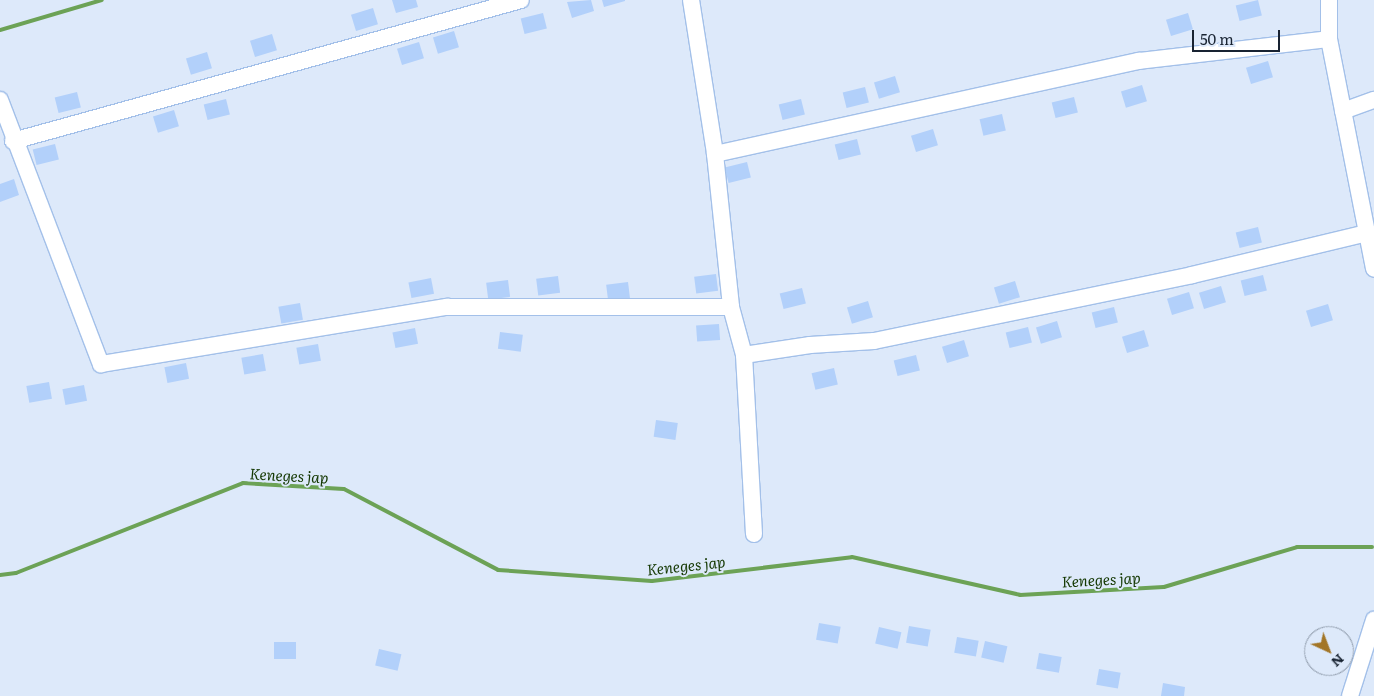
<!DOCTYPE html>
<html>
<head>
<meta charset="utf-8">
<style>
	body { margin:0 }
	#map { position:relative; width:1374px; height:696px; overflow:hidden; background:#dde9fa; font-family:Literata,serif }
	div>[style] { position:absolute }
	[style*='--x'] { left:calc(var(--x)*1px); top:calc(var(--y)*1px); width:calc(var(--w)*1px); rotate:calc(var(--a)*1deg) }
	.stream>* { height:4px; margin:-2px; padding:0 2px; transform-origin:2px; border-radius:2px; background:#6ca256 }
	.building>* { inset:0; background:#b2d0fa; transform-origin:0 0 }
	.roads { filter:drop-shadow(1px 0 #a3c0e9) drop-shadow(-1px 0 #a3c0e9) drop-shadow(0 1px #a3c0e9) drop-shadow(0 -1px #a3c0e9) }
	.minor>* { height:16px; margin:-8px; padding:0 8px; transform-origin:8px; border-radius:8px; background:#fff }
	span { translate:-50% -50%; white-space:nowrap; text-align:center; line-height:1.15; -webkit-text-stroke:4px #dde9fa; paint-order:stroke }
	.water-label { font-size:15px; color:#143802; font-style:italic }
	.north { position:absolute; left:1304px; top:626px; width:50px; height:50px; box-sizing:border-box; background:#dde9fa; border:1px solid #8e9aaa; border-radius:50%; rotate:137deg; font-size:14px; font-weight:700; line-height:20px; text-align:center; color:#182332 }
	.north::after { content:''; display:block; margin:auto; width:18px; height:22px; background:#a27526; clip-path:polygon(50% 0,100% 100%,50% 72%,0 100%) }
	.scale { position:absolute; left:1192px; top:30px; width:88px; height:22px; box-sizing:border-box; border:2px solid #182332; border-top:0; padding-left:6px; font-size:15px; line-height:18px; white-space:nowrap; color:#182332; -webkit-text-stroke:4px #dde9fa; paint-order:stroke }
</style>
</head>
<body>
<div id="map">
	<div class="stream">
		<div style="--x:0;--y:30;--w:106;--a:-16.4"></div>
		<div style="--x:0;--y:575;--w:16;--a:-7"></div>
		<div style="--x:16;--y:573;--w:244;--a:-21.6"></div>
		<div style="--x:243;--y:483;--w:101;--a:3.4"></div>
		<div style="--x:344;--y:489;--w:174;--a:27.7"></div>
		<div style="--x:498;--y:570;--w:154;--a:4.1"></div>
		<div style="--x:652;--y:581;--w:201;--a:-6.8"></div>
		<div style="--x:852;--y:557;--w:172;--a:12.7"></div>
		<div style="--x:1020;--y:595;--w:144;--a:-3.2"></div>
		<div style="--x:1164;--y:587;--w:139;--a:-16.7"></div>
		<div style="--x:1297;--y:547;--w:75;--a:0"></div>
	</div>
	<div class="building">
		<div style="clip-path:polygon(392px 0,416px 0,418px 7px,396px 13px)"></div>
		<div style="clip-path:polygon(591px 0,594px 11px,572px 18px,567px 2px)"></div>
		<div style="clip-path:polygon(602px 0,625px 0,625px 1px,604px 7px)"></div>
		<div style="left:1258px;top:0;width:16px;height:23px;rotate:76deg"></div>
		<div style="left:373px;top:8px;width:17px;height:23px;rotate:73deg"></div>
		<div style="left:543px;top:13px;width:16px;height:23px;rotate:76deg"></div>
		<div style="left:1188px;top:13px;width:17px;height:23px;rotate:73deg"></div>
		<div style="left:454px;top:31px;width:17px;height:22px;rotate:73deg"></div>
		<div style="left:272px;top:34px;width:17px;height:23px;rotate:73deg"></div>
		<div style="left:419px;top:42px;width:17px;height:23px;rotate:73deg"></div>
		<div style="left:207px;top:52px;width:17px;height:22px;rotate:73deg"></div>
		<div style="left:1268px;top:61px;width:17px;height:23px;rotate:73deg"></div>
		<div style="left:895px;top:76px;width:17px;height:22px;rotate:73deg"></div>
		<div style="left:1142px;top:85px;width:17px;height:22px;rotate:73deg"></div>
		<div style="left:865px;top:87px;width:16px;height:23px;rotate:76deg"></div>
		<div style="left:77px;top:92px;width:16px;height:23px;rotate:76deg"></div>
		<div style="left:1074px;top:97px;width:16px;height:23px;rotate:76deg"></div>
		<div style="left:226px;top:99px;width:16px;height:23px;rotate:76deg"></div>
		<div style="left:801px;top:99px;width:16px;height:23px;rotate:76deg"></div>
		<div style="left:174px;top:110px;width:17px;height:22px;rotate:73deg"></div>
		<div style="left:1002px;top:114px;width:17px;height:23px;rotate:77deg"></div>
		<div style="left:933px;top:129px;width:17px;height:23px;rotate:73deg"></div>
		<div style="left:857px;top:139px;width:16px;height:23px;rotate:76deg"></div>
		<div style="left:55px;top:144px;width:16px;height:23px;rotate:76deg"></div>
		<div style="left:747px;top:162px;width:16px;height:23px;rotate:76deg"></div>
		<div style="clip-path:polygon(14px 179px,19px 195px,0 202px,0 184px)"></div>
		<div style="left:1258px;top:227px;width:16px;height:23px;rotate:76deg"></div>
		<div style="left:716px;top:274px;width:17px;height:22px;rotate:83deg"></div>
		<div style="left:1263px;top:275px;width:16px;height:23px;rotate:76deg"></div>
		<div style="left:558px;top:276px;width:17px;height:22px;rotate:83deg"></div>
		<div style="left:431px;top:278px;width:16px;height:23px;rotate:79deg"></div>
		<div style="left:508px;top:280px;width:17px;height:22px;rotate:83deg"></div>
		<div style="left:1015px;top:281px;width:17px;height:22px;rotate:73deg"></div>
		<div style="left:628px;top:282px;width:16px;height:22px;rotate:83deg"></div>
		<div style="left:1221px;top:286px;width:17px;height:23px;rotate:73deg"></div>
		<div style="left:802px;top:288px;width:16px;height:23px;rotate:76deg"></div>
		<div style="left:1189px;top:292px;width:17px;height:23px;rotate:73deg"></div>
		<div style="left:868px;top:301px;width:17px;height:22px;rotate:73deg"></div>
		<div style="left:300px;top:303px;width:17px;height:22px;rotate:80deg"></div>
		<div style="left:1328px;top:304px;width:17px;height:23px;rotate:73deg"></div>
		<div style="left:1114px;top:307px;width:16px;height:23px;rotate:76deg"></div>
		<div style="left:1057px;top:321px;width:17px;height:22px;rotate:73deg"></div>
		<div style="left:719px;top:324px;width:16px;height:23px;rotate:86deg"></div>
		<div style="left:1028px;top:327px;width:16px;height:23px;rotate:76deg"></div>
		<div style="left:415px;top:328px;width:16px;height:23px;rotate:79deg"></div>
		<div style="left:1144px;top:330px;width:17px;height:23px;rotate:73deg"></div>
		<div style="left:500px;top:332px;width:23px;height:17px;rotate:7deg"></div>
		<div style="left:964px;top:340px;width:17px;height:23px;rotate:73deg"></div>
		<div style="left:318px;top:344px;width:17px;height:22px;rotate:80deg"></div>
		<div style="left:263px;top:354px;width:17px;height:22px;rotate:80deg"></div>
		<div style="left:916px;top:355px;width:16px;height:23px;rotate:76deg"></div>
		<div style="left:186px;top:363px;width:16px;height:22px;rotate:79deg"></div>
		<div style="left:834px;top:368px;width:17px;height:23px;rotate:77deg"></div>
		<div style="left:49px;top:382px;width:17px;height:23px;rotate:80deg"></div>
		<div style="left:84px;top:385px;width:16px;height:22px;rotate:79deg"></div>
		<div style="left:656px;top:420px;width:22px;height:17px;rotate:8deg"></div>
		<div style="left:819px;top:623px;width:22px;height:17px;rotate:10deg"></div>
		<div style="left:909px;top:626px;width:22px;height:17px;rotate:10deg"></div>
		<div style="left:879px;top:627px;width:23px;height:17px;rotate:13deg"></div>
		<div style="left:957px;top:637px;width:22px;height:16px;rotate:10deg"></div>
		<div style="left:985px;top:641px;width:23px;height:17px;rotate:13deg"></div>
		<div style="left:274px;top:642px;width:22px;height:17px"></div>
		<div style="left:379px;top:649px;width:23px;height:17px;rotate:13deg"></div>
		<div style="left:1039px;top:653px;width:23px;height:16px;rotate:10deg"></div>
		<div style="left:1099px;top:669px;width:22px;height:16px;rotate:10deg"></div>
		<div style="clip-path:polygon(1163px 683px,1185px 687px,1184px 696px,1161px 696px)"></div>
	</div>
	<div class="roads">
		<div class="minor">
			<div style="--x:691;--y:0;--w:156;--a:81.1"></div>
			<div style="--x:715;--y:154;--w:154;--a:84"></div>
			<div style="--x:731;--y:307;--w:50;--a:74.8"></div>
			<div style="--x:1329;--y:0;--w:39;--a:90"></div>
			<div style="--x:1329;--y:39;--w:234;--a:78.9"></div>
			<div style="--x:0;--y:100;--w:283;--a:69.1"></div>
			<div style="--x:101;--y:364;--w:351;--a:-9.4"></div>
			<div style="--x:447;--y:307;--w:284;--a:0"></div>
			<div style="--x:1343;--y:111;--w:33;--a:-20"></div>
			<div style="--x:13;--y:141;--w:527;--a:-15.51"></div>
			<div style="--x:715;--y:154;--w:434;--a:-12.4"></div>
			<div style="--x:1139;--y:61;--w:191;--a:-6.6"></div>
			<div style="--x:754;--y:534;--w:179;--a:-93.2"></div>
			<div style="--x:744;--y:355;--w:67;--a:-8.6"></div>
			<div style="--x:810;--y:345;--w:64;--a:-3.6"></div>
			<div style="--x:874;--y:341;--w:325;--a:-11.7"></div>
			<div style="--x:1192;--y:275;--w:180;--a:-13.5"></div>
			<div style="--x:1350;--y:696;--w:80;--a:-72.5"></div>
		</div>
	</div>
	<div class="water-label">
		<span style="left:289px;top:475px;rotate:3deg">Keneges jap</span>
		<span style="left:686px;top:565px;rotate:-6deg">Keneges jap</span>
		<span style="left:1101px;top:579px;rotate:-3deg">Keneges jap</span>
	</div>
	<div class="north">N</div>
	<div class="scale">50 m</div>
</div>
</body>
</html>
